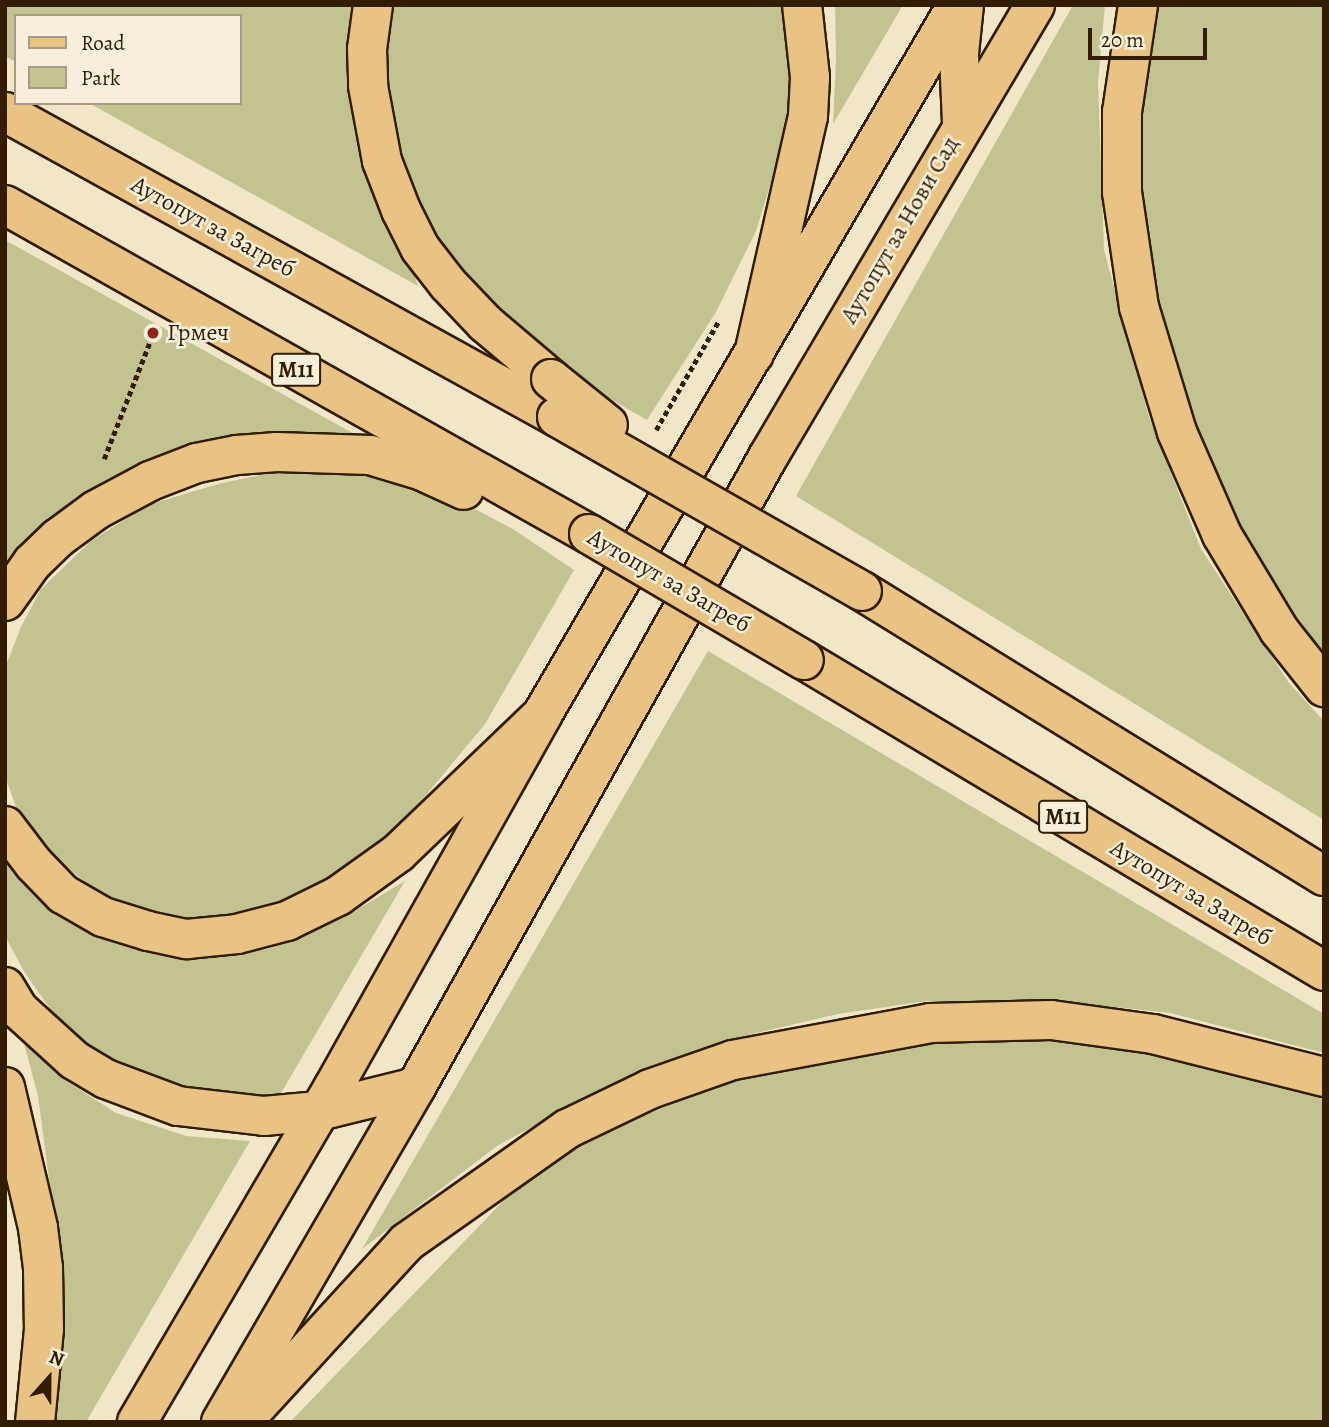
<!DOCTYPE html>
<html>
<head>
<meta charset="utf-8">
<style>
	body { margin:0 }
	#map { position:relative; width:1329px; height:1427px; overflow:hidden; background:#f2e6c8; font-family:Alegreya,serif }
	div>[style] { position:absolute }
	[style*='--x'] { left:calc(var(--x)*1px); top:calc(var(--y)*1px); width:calc(var(--w)*1px); rotate:calc(var(--a)*1deg) }
	.green>* { inset:0; background:#c2c391 }
	.path>* { height:4.5px; margin-top:-2.25px; transform-origin:0; background:repeating-linear-gradient(90deg,#321d00 0 5px,transparent 0 8.5px) }
	.roads { filter:drop-shadow(2px 0 #321d00) drop-shadow(-2px 0 #321d00) drop-shadow(0 2px #321d00) drop-shadow(0 -2px #321d00) }
	.primary>* { height:38px; margin:-19px; padding:0 19px; transform-origin:19px; border-radius:19px; background:#e9c384 }
	.trunk>* { height:38px; margin:-19px; padding:0 19px; transform-origin:19px; border-radius:19px; background:#e9c384 }
	.bridges { filter:drop-shadow(2px 0 #321d00) drop-shadow(-2px 0 #321d00) drop-shadow(0 2px #321d00) drop-shadow(0 -2px #321d00) }
	.trunk-bridge>* { height:38px; margin:-19px; padding:0 19px; transform-origin:19px; border-radius:19px; background:#e9c384 }
	.dots>* { width:19px; height:19px; translate:-50% -50%; box-sizing:border-box; border:4px solid #f7efdb; border-radius:50% }
	span { translate:-50% -50%; white-space:nowrap; text-align:center; line-height:1.15; -webkit-text-stroke:5px #f7efdb; paint-order:stroke }
	.shield-label span { padding:2px 5px; background:#f7efdb; border:2px solid; border-radius:5px; -webkit-text-stroke-width:0 }
	.shield-label { font-size:23px; color:#321d00; font-weight:700 }
	.street-label { font-size:24px; color:#321d00 }
	.poi-label { font-size:24px; color:#321d00 }
	.left { translate:0 -50%; text-align:left }
	.frame { position:absolute; inset:0; border:7px solid #321d00; pointer-events:none }
	.legend { position:absolute; left:14px; top:14px; width:228px; height:91px; box-sizing:border-box; background:#f7efdb; border:2px solid #a89b83; margin:0; padding:9px 12px; list-style:none; font-size:21px; color:#321d00 }
	.legend li { display:flex; align-items:center; gap:14px; height:35px }
	.legend b { width:35px; border:2px solid #a89b83 }
	.north { position:absolute; left:14px; top:1343px; width:70px; height:70px; -webkit-text-stroke:5px #f7efdb; paint-order:stroke; rotate:21deg; font-size:19px; font-weight:700; line-height:28px; text-align:center; color:#321d00 }
	.north::after { content:''; display:block; margin:auto; width:24px; height:32px; background:#321d00; clip-path:polygon(50% 0,100% 100%,50% 72%,0 100%) }
	.scale { position:absolute; left:1088px; top:28px; width:119px; height:32px; box-sizing:border-box; border:4px solid #321d00; border-top:0; padding-left:9px; font-size:21px; line-height:24px; white-space:nowrap; color:#321d00; -webkit-text-stroke:5px #f7efdb; paint-order:stroke }
</style>
</head>
<body>
<div id="map">
	<div class="green">
		<div style="clip-path:polygon(5px 5px,357px 5px,377px 168px,418px 286px,89px 103px,240px 103px,240px 16px,16px 16px,16px 62px,5px 56px)"></div>
		<div style="clip-path:polygon(393px 5px,782px 5px,789px 35px,790px 101px,781px 150px,756px 231px,716px 312px,647px 420px,542px 360px,479px 301px,425px 217px,395px 137px,386px 41px)"></div>
		<div style="clip-path:polygon(835px 5px,903px 5px,833px 124px,836px 60px)"></div>
		<div style="clip-path:polygon(1073px 5px,1105px 5px,1098px 82px,1104px 250px,1149px 417px,1201px 549px,1289px 683px,1324px 721px,1324px 820px,796px 496px)"></div>
		<div style="clip-path:polygon(1149px 5px,1324px 5px,1324px 656px,1297px 624px,1215px 487px,1173px 376px,1146px 256px,1140px 173px)"></div>
		<div style="clip-path:polygon(5px 240px,367px 441px,255px 432px,171px 453px,107px 479px,30px 536px,5px 567px)"></div>
		<div style="clip-path:polygon(290px 469px,370px 472px,437px 489px,513px 529px,574px 570px,485px 724px,426px 795px,380px 843px,327px 880px,277px 903px,219px 920px,156px 915px,99px 894px,53px 855px,16px 807px,5px 776px,5px 668px,21px 627px,41px 589px,91px 541px,148px 505px,218px 484px)"></div>
		<div style="clip-path:polygon(708px 651px,1324px 1014px,1324px 1053px,1170px 1013px,1060px 1001px,927px 1001px,838px 1014px,731px 1039px,619px 1080px,497px 1146px,362px 1249px)"></div>
		<div style="clip-path:polygon(5px 849px,20px 876px,72px 923px,136px 948px,211px 955px,268px 949px,343px 918px,405px 881px,277px 1100px,189px 1097px,90px 1051px,56px 1017px,25px 973px,5px 936px)"></div>
		<div style="clip-path:polygon(21px 1032px,59px 1076px,116px 1113px,186px 1136px,250px 1141px,86px 1422px,52px 1422px,59px 1254px,38px 1096px)"></div>
		<div style="clip-path:polygon(1029px 1038px,1172px 1057px,1324px 1096px,1324px 1422px,290px 1422px,513px 1191px,511px 1186px,607px 1131px,744px 1074px,897px 1046px)"></div>
	</div>
	<div class="path">
		<div style="--x:656;--y:430;--w:125;--a:-60.1"></div>
		<div style="--x:104;--y:459;--w:134;--a:-68.6"></div>
	</div>
	<div class="roads">
		<div class="primary">
			<div style="--x:137;--y:1422;--w:387;--a:-59.6"></div>
			<div style="--x:333;--y:1088;--w:428;--a:-60.7"></div>
			<div style="--x:542;--y:715;--w:822;--a:-59.69"></div>
			<div style="--x:221;--y:1422;--w:388;--a:-59.8"></div>
			<div style="--x:416;--y:1087;--w:722;--a:-60.81"></div>
			<div style="--x:768;--y:457;--w:525;--a:-59.43"></div>
		</div>
		<div class="trunk">
			<div style="--x:373;--y:5;--w:44;--a:97.8"></div>
			<div style="--x:367;--y:49;--w:37;--a:88"></div>
			<div style="--x:368;--y:86;--w:76;--a:79.4"></div>
			<div style="--x:382;--y:161;--w:53;--a:68.8"></div>
			<div style="--x:401;--y:210;--w:42;--a:63.4"></div>
			<div style="--x:420;--y:248;--w:46;--a:52.1"></div>
			<div style="--x:448;--y:284;--w:54;--a:46.5"></div>
			<div style="--x:485;--y:323;--w:87;--a:40.3"></div>
			<div style="--x:1138;--y:5;--w:108;--a:98.5"></div>
			<div style="--x:1122;--y:112;--w:80;--a:90"></div>
			<div style="--x:1122;--y:192;--w:116;--a:81.6"></div>
			<div style="--x:1139;--y:307;--w:131;--a:73.1"></div>
			<div style="--x:1177;--y:432;--w:112;--a:66.4"></div>
			<div style="--x:1222;--y:535;--w:111;--a:59"></div>
			<div style="--x:1279;--y:630;--w:73;--a:51.7"></div>
			<div style="--x:5;--y:112;--w:631;--a:28.92"></div>
			<div style="--x:962;--y:123;--w:70;--a:-92.5"></div>
			<div style="--x:959;--y:53;--w:48;--a:-84.1"></div>
			<div style="--x:5;--y:205;--w:670;--a:29.4"></div>
			<div style="--x:754;--y:354;--w:244;--a:-77.2"></div>
			<div style="--x:808;--y:116;--w:39;--a:-87"></div>
			<div style="--x:810;--y:77;--w:72;--a:-96.3"></div>
			<div style="--x:862;--y:591;--w:543;--a:31.67"></div>
			<div style="--x:5;--y:601;--w:47;--a:-54.6"></div>
			<div style="--x:32;--y:563;--w:36;--a:-44"></div>
			<div style="--x:58;--y:538;--w:47;--a:-36.4"></div>
			<div style="--x:96;--y:510;--w:61;--a:-28.2"></div>
			<div style="--x:150;--y:481;--w:50;--a:-21"></div>
			<div style="--x:197;--y:463;--w:41;--a:-11.3"></div>
			<div style="--x:237;--y:455;--w:40;--a:-4.3"></div>
			<div style="--x:277;--y:452;--w:93;--a:1.8"></div>
			<div style="--x:370;--y:455;--w:52;--a:16.7"></div>
			<div style="--x:420;--y:470;--w:48;--a:24.4"></div>
			<div style="--x:804;--y:660;--w:606;--a:30.88"></div>
			<div style="--x:5;--y:826;--w:48;--a:52.7"></div>
			<div style="--x:34;--y:864;--w:42;--a:46"></div>
			<div style="--x:63;--y:894;--w:46;--a:29.9"></div>
			<div style="--x:103;--y:917;--w:47;--a:17.3"></div>
			<div style="--x:148;--y:931;--w:40;--a:12"></div>
			<div style="--x:187;--y:939;--w:50;--a:-5.7"></div>
			<div style="--x:237;--y:934;--w:52;--a:-14.6"></div>
			<div style="--x:287;--y:921;--w:57;--a:-26.1"></div>
			<div style="--x:338;--y:896;--w:74;--a:-35.6"></div>
			<div style="--x:398;--y:853;--w:199;--a:-43.8"></div>
			<div style="--x:5;--y:987;--w:26;--a:59"></div>
			<div style="--x:18;--y:1009;--w:76;--a:42.3"></div>
			<div style="--x:74;--y:1060;--w:37;--a:31"></div>
			<div style="--x:106;--y:1079;--w:77;--a:20.6"></div>
			<div style="--x:178;--y:1106;--w:87;--a:6.6"></div>
			<div style="--x:264;--y:1116;--w:55;--a:-5.2"></div>
			<div style="--x:319;--y:1111;--w:100;--a:-13.9"></div>
			<div style="--x:5;--y:1087;--w:145;--a:76.8"></div>
			<div style="--x:38;--y:1228;--w:40;--a:82.9"></div>
			<div style="--x:43;--y:1268;--w:61;--a:89.1"></div>
			<div style="--x:44;--y:1329;--w:93;--a:95.5"></div>
			<div style="--x:242;--y:1422;--w:244;--a:-47.5"></div>
			<div style="--x:407;--y:1242;--w:196;--a:-35.2"></div>
			<div style="--x:567;--y:1129;--w:92;--a:-25.7"></div>
			<div style="--x:650;--y:1089;--w:88;--a:-19.3"></div>
			<div style="--x:733;--y:1060;--w:200;--a:-10.6"></div>
			<div style="--x:930;--y:1023;--w:121;--a:-1.4"></div>
			<div style="--x:1051;--y:1020;--w:103;--a:7.8"></div>
			<div style="--x:1153;--y:1034;--w:176;--a:14.1"></div>
		</div>
	</div>
	<div class="bridges">
		<div class="trunk-bridge">
			<div style="--x:551;--y:379;--w:73;--a:38.9"></div>
			<div style="--x:557;--y:417;--w:351;--a:29.7"></div>
			<div style="--x:589;--y:534;--w:249;--a:30.4"></div>
		</div>
	</div>
	<div class="dots">
		<div style="left:153px;top:333px;background:#8f2418"></div>
	</div>
	<div class="shield-label">
		<span style="left:296px;top:370px">M11</span>
		<span style="left:1063px;top:817px">M11</span>
	</div>
	<div class="street-label">
		<span style="left:213px;top:227px;rotate:29deg">Аутопут за Загреб</span>
		<span style="left:900px;top:230px;rotate:-60deg">Аутопут за Нови Сад</span>
		<span style="left:669px;top:581px;rotate:30deg">Аутопут за Загреб</span>
		<span style="left:1191px;top:893px;rotate:31deg">Аутопут за Загреб</span>
	</div>
	<div class="poi-label">
		<span class="left" style="left:167px;top:333px">Грмеч</span>
	</div>
	<div class="frame"></div>
	<ul class="legend">
	<li><b style="height:9px;background:#e9c384"></b>Road</li>
	<li><b style="height:19px;background:#c2c391"></b>Park</li>
	</ul>
	<div class="north">N</div>
	<div class="scale">20 m</div>
</div>
</body>
</html>
